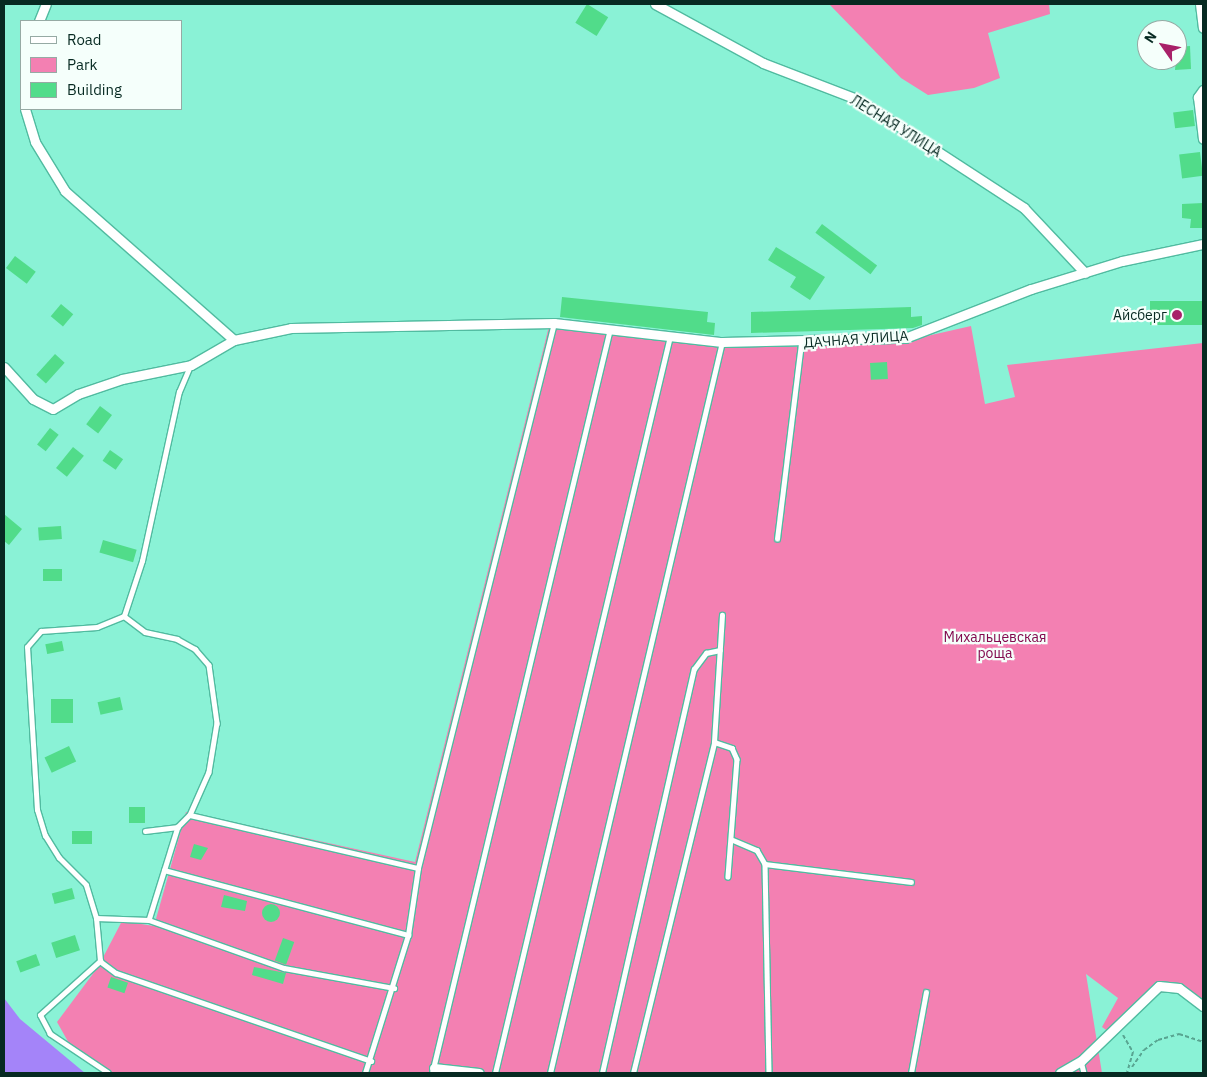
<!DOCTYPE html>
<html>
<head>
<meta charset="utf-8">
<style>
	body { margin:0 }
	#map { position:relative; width:1207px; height:1077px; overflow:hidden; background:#8af2d6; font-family:"IBM Plex Sans",sans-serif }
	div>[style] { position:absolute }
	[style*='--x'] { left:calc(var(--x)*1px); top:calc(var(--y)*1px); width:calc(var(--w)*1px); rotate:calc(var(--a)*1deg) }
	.green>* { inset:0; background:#f380b2 }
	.water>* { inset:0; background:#a484f9 }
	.building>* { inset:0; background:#51dc8a; transform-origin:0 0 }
	.round { border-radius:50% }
	.path>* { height:2px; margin-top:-1px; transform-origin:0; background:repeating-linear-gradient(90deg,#58a591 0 4px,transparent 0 6.5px) }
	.roads { filter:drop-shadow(1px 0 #51bba0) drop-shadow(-1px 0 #51bba0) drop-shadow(0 1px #51bba0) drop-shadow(0 -1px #51bba0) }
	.lane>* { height:4.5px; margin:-2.25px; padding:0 2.25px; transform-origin:2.25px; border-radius:2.25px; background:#fff }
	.street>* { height:9px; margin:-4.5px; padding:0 4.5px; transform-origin:4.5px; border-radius:4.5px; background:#fff }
	.dots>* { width:14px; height:14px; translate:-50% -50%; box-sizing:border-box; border:2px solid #f5fffb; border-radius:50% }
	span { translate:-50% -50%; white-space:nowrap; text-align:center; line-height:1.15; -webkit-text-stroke:4.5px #f5fffb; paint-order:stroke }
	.street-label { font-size:14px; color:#072a22 }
	.poi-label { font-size:14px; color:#072a22 }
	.right { translate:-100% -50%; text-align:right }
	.park-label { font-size:14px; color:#820a4e }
	.frame { position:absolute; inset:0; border:5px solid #072a22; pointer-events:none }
	.legend { position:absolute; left:20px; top:20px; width:162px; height:90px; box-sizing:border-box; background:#f5fffb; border:1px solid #96aaa4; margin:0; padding:6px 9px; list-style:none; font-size:15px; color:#072a22 }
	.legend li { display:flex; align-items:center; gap:10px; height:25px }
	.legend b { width:25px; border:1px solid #96aaa4 }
	.north { position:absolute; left:1137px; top:20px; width:50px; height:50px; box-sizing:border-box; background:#f5fffb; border:1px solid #96aaa4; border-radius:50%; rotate:303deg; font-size:14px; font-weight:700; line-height:20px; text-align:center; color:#072a22 }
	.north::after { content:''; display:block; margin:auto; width:18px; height:22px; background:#a82169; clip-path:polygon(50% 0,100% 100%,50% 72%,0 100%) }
</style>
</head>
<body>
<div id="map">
	<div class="green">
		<div style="clip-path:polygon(829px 4px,1049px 4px,1050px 14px,988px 33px,1000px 78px,974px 88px,928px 95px,901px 78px)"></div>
		<div style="clip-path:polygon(549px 326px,723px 345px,802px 347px,905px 341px,971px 326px,985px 404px,1015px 397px,1007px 365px,1203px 343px,1203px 1012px,1174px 990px,1161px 993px,1109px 1032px,1102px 1027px,1118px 998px,1086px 974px,1102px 1073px,104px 1073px,75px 1054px,57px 1022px,98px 967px,122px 921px,154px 926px,186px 812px,415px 862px)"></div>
	</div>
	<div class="water">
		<div style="clip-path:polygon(4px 998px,20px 1019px,85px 1073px,4px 1073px)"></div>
	</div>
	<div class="building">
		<div style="left:587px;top:4px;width:25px;height:22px;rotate:32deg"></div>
		<div style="clip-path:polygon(1190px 46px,1191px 69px,1175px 70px,1177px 47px)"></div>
		<div style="left:1193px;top:110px;width:16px;height:20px;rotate:83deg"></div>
		<div style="left:1200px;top:152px;width:24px;height:21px;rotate:83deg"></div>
		<div style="clip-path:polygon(1203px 203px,1203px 228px,1190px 228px,1191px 219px,1182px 218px,1182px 204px)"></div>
		<div style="left:822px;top:224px;width:69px;height:11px;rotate:37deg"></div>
		<div style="clip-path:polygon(776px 247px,825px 277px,810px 300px,790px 287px,796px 277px,768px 260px)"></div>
		<div style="left:15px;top:256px;width:26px;height:15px;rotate:37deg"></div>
		<div style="clip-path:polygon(562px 297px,708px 312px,707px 322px,715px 323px,714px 335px,560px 317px)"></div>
		<div style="left:1203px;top:301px;width:24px;height:53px;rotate:90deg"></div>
		<div style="left:61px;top:304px;width:16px;height:16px;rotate:40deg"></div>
		<div style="clip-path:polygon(911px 307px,911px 317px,922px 316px,922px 325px,913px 328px,751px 333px,751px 312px)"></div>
		<div style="left:55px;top:354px;width:13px;height:28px;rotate:42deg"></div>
		<div style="left:887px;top:362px;width:17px;height:17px;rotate:87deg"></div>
		<div style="left:100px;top:406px;width:15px;height:23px;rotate:37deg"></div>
		<div style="left:50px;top:428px;width:11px;height:21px;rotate:38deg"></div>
		<div style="left:73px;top:447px;width:14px;height:27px;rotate:39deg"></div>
		<div style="left:110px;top:450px;width:16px;height:13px;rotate:35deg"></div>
		<div style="clip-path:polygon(4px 514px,22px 529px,9px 545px,4px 541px)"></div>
		<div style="left:61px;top:526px;width:13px;height:23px;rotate:86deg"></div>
		<div style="left:103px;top:540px;width:35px;height:13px;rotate:16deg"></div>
		<div style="left:43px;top:569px;width:19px;height:12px"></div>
		<div style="left:62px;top:641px;width:10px;height:17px;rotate:79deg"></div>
		<div style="left:120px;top:697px;width:13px;height:23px;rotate:77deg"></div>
		<div style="left:51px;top:699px;width:22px;height:24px"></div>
		<div style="left:69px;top:746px;width:17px;height:27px;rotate:65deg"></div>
		<div style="left:129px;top:807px;width:16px;height:16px"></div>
		<div style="left:92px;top:831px;width:13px;height:20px;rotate:90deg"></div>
		<div style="clip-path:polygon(194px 844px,208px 848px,201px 860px,190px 857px)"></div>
		<div style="left:72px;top:888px;width:11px;height:21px;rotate:75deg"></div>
		<div style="clip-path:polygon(224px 895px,247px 901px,245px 911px,221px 907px)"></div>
		<div class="round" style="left:262px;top:904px;width:18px;height:18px"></div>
		<div style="left:75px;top:935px;width:16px;height:25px;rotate:72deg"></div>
		<div style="left:283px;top:938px;width:12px;height:24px;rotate:20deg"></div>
		<div style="left:36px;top:954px;width:12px;height:21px;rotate:70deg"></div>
		<div style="clip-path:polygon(254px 967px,286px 973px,283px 984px,252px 975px)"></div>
		<div style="left:111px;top:977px;width:18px;height:11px;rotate:19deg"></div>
	</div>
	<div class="path">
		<div style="--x:1123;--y:1035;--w:20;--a:60"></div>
		<div style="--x:1133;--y:1052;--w:22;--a:106"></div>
		<div style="--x:1132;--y:1067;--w:21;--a:-55"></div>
		<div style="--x:1144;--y:1050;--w:17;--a:-36"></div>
		<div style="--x:1158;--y:1040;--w:22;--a:-16"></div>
		<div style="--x:1179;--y:1034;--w:25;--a:18"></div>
	</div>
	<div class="roads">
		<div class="lane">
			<div style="--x:777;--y:539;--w:197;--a:-83"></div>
			<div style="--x:124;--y:616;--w:58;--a:-71.9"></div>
			<div style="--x:142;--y:561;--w:173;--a:-77.7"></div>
			<div style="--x:179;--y:392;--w:28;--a:-67"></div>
			<div style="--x:714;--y:742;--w:19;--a:18"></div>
			<div style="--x:732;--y:748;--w:12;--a:66"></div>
			<div style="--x:737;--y:759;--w:118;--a:94.4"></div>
			<div style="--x:190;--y:815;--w:234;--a:13.1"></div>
			<div style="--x:145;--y:831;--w:33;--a:-7"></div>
			<div style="--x:733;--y:840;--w:26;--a:23"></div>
			<div style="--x:757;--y:850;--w:16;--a:60"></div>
			<div style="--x:765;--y:864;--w:209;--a:88.9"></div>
			<div style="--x:765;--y:864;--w:147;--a:7"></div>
			<div style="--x:164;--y:870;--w:253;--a:14.9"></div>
			<div style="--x:96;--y:918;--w:53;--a:2.2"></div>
			<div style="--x:149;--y:920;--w:143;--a:19.6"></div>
			<div style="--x:284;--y:968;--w:112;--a:10.3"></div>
			<div style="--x:100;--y:961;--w:20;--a:37"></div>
			<div style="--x:116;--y:973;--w:270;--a:19"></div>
			<div style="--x:1081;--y:1061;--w:12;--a:76"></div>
			<div style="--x:108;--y:1073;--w:70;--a:-146.1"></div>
			<div style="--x:50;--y:1034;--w:21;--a:-118"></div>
			<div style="--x:40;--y:1015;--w:81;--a:-42"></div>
			<div style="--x:100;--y:961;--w:43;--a:-95.3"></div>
			<div style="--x:96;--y:918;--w:34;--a:-107"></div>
			<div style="--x:86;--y:885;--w:38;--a:-135"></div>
			<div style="--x:59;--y:858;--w:26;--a:-122"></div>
			<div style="--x:45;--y:836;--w:27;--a:-107"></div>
			<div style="--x:37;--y:810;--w:163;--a:-93.5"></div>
			<div style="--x:27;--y:647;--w:21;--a:-49"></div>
			<div style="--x:41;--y:631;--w:56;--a:-4.1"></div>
			<div style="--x:97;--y:627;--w:29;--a:-22"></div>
			<div style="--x:124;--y:616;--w:26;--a:37"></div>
			<div style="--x:145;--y:632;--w:33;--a:12"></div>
			<div style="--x:177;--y:639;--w:21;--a:29"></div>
			<div style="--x:195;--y:649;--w:21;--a:49"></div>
			<div style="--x:209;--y:665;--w:59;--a:82.1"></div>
			<div style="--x:217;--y:723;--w:50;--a:99.3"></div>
			<div style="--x:209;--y:772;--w:47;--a:113.8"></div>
			<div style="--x:190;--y:815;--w:17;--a:135"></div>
			<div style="--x:178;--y:827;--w:97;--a:107.3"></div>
			<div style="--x:365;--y:1073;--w:145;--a:-72.7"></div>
			<div style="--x:408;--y:935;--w:68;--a:-81.5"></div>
			<div style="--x:418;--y:868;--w:562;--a:-75.99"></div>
			<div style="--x:432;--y:1073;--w:765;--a:-76.55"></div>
			<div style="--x:495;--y:1073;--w:757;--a:-76.64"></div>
			<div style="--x:550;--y:1073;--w:751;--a:-76.76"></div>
			<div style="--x:602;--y:1073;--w:414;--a:-77.2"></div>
			<div style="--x:694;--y:669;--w:20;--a:-53"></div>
			<div style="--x:706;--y:653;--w:14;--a:-12"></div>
			<div style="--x:633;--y:1073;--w:341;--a:-76.2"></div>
			<div style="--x:714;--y:742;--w:127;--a:-86.4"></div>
			<div style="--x:911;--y:1073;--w:82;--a:-79.5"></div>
		</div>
		<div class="street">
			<div style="--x:655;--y:4;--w:123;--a:28.6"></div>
			<div style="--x:763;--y:63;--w:101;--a:21"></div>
			<div style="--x:857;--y:99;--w:199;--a:33.1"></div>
			<div style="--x:1024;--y:208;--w:89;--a:46.8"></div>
			<div style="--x:1200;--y:4;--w:24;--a:83"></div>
			<div style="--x:39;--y:21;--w:18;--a:-68"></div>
			<div style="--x:1203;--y:90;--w:9;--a:126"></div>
			<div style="--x:1198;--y:97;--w:42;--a:83.2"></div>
			<div style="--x:25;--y:109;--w:34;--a:73"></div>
			<div style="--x:35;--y:142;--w:57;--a:58.5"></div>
			<div style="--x:65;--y:191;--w:225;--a:41.4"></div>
			<div style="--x:4;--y:367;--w:43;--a:47.8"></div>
			<div style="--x:33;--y:399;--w:22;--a:27"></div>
			<div style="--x:53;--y:409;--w:29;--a:-31"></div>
			<div style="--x:78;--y:394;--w:46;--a:-18.8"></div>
			<div style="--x:122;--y:379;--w:70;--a:-11.5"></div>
			<div style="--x:191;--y:365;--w:50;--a:-30.2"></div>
			<div style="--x:234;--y:340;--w:58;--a:-11.9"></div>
			<div style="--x:291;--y:328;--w:263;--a:-1.1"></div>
			<div style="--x:554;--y:323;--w:169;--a:6.5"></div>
			<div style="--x:722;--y:342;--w:183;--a:-1.3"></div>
			<div style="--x:905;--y:338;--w:135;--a:-21.3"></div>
			<div style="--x:1031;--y:289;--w:95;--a:-17.1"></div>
			<div style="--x:1122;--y:261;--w:83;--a:-11.9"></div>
			<div style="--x:434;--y:1068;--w:45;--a:6.3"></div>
			<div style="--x:1060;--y:1073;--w:24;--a:-30"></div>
			<div style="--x:1081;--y:1061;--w:108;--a:-43.9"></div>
			<div style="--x:1159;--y:986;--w:20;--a:6"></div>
			<div style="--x:1179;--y:988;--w:30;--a:37"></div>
		</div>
	</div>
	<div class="dots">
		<div style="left:1177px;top:315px;background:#a82169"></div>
	</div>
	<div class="street-label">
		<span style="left:896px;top:126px;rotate:32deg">ЛЕСНАЯ УЛИЦА</span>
		<span style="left:856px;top:339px;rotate:-4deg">ДАЧНАЯ УЛИЦА</span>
	</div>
	<div class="poi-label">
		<span class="right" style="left:1167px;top:315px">Айсберг</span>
	</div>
	<div class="park-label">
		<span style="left:995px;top:645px">Михальцевская<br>роща</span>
	</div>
	<div class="frame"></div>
	<ul class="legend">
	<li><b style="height:6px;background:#fff"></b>Road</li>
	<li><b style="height:14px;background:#f380b2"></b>Park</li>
	<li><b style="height:14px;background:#51dc8a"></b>Building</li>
	</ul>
	<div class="north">N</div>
</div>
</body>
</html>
